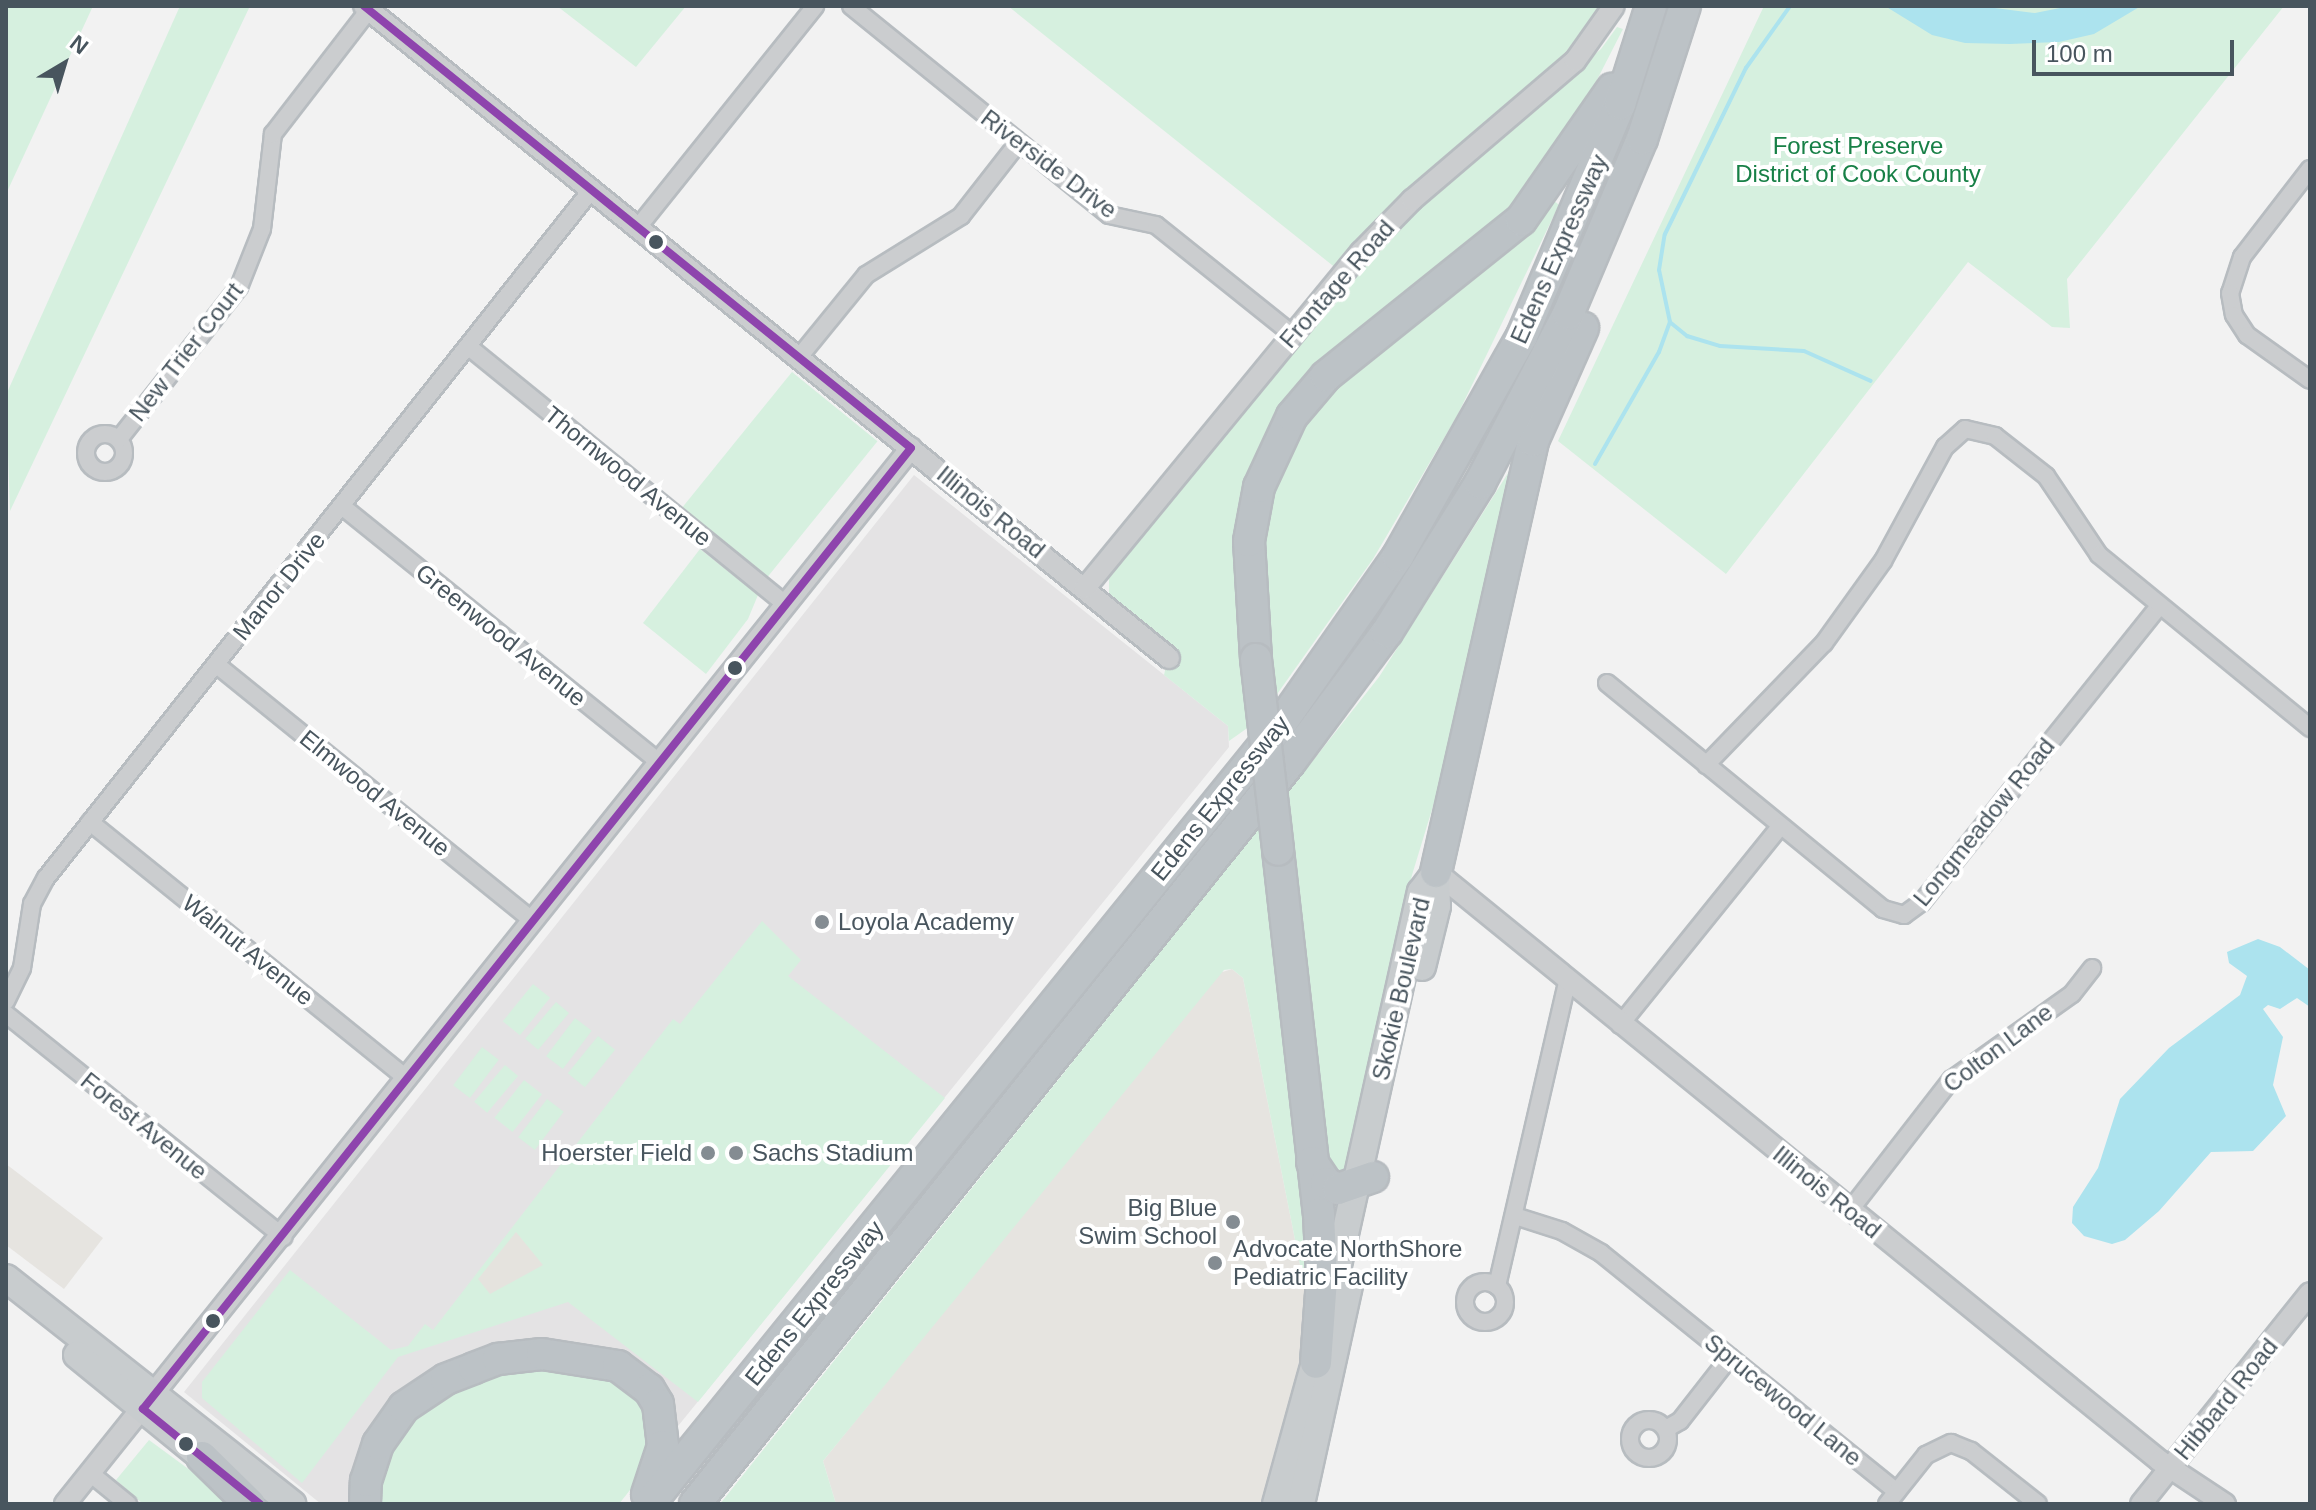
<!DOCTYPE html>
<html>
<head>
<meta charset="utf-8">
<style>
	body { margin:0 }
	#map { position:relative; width:2316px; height:1510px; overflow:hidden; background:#f2f2f2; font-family:Helvetica,sans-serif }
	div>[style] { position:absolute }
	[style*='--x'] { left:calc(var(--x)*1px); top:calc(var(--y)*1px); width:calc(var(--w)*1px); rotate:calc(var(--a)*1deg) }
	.commercial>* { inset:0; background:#e6e4e0 }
	.education>* { inset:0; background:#e4e3e4 }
	.green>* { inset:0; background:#d6f0df; transform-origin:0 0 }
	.sand>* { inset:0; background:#e5e3de }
	.water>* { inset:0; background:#ace3ee }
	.stream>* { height:4px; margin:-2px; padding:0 2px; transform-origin:2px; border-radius:2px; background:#ace3ee }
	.roads { filter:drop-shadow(2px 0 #b7bcc0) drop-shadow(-2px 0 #b7bcc0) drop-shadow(0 2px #b7bcc0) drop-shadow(0 -2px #b7bcc0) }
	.minor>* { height:16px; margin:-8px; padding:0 8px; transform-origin:8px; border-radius:8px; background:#cbcdcf }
	.minor>.ring { margin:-8px; padding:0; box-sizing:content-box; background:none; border:16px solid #cbcdcf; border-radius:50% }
	.tertiary>* { height:20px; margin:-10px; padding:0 10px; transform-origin:10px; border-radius:10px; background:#cbcdcf }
	.primary>* { height:26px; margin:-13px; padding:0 13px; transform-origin:13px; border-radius:13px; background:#c8ccce }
	.motorway>* { height:30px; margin:-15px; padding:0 15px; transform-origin:15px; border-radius:15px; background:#bcc2c6 }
	.bridges { filter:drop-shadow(2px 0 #b7bcc0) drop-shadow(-2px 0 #b7bcc0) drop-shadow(0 2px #b7bcc0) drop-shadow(0 -2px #b7bcc0) }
	.motorway-bridge>* { height:30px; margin:-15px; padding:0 15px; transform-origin:15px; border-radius:15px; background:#bcc2c6 }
	.bus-1>* { height:8px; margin:-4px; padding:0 4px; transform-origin:4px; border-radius:4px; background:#8e44ad }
	.dots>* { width:22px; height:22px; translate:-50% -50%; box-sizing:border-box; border:4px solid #fff; border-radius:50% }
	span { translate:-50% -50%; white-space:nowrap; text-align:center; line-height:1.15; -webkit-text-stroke:8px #fff; paint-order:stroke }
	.park-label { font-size:24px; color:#188047 }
	.street-label { font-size:24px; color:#48555e }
	.poi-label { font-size:24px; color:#48555e }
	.left { translate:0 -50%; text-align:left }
	.right { translate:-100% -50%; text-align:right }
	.frame { position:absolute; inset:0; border:8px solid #48555e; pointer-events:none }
	.north { position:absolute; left:24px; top:24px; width:80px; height:80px; -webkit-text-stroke:6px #fff; paint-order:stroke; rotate:38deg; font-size:22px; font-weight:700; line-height:32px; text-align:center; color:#48555e }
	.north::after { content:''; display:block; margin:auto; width:28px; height:36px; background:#48555e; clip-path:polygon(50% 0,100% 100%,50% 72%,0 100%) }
	.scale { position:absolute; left:2032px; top:40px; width:202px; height:36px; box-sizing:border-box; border:4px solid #48555e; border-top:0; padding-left:10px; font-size:24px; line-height:28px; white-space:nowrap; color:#48555e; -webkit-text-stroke:6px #fff; paint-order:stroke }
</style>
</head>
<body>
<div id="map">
	<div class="commercial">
		<div style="clip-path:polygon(1232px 969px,1243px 978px,1310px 1315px,1266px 1504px,836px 1504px,823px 1461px,1216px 974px)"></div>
		<div style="clip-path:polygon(6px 1164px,103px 1238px,64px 1289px,6px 1245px)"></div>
	</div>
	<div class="education">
		<div style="clip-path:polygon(914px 475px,1228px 726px,1229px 747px,674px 1431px,595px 1348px,539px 1342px,357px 1504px,321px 1504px,184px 1392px)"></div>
	</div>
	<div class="green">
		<div style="clip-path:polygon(6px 6px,93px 6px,6px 194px)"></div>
		<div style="clip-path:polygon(180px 6px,250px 6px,10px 511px,6px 395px)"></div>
		<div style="clip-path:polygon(557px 6px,686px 6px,636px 67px)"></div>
		<div style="clip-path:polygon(1008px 6px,1601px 6px,1562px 57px,1395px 203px,1337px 269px)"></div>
		<div style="clip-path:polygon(1764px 6px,2284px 6px,2067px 279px,2070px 328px,2052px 327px,1968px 262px,1726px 574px,1558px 441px)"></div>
		<div style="clip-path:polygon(1617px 27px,1623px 29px,1579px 115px,1510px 212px,1390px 304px,1316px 369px,1255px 467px,1253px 724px,1229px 741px,1228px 726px,1164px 675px,1166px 666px,1109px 596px,1109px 577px,1365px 261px,1422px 202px,1601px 49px)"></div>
		<div style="clip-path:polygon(1552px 199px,1559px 205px,1457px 416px,1373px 559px,1270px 704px,1259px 584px,1270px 494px,1314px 405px)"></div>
		<div style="left:792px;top:372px;width:110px;height:178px;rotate:39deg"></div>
		<div style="clip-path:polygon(1510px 470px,1517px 473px,1452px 744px,1412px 875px,1342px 1179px,1327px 1168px,1281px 801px,1379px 677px)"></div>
		<div style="clip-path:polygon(700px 549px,758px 595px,748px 619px,706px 674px,643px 623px)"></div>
		<div style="clip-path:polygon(1263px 823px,1316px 1287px,1310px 1315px,1243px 978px,1232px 969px,1224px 970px,823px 1461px,836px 1504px,720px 1504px)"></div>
		<div style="clip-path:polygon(762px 921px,801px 960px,788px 976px,945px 1098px,698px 1402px,568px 1302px,398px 1357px,302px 1483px,202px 1398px,202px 1382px,290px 1270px,391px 1350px,408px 1346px,425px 1324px,433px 1330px,673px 1019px,680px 1024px)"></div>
		<div style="left:533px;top:984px;width:22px;height:48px;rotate:39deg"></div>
		<div style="left:556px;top:1002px;width:17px;height:48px;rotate:40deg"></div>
		<div style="left:575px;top:1018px;width:21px;height:48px;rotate:37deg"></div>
		<div style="left:598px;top:1036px;width:22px;height:48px;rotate:39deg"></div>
		<div style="left:482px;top:1047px;width:21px;height:48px;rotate:37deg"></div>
		<div style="left:505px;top:1065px;width:17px;height:48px;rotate:40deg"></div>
		<div style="left:524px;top:1080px;width:23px;height:48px;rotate:38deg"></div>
		<div style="left:547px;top:1099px;width:21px;height:48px;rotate:37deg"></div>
		<div style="clip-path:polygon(596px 1368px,641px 1397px,654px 1432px,641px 1476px,619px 1504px,376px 1504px,389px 1445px,423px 1407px,497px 1369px)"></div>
		<div style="clip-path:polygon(149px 1440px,213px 1487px,234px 1504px,143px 1504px,116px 1480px)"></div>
	</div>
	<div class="sand">
		<div style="clip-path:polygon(516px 1232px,543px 1265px,490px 1294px,478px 1279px)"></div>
	</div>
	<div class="water">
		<div style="clip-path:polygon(1885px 6px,1979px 6px,2035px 13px,2070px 6px,2141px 6px,2094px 34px,2059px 42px,2010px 44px,1965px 43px,1932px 35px)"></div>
		<div style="clip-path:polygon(2258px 939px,2280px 947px,2310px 970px,2310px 1007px,2297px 998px,2280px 1009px,2268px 1005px,2263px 1009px,2283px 1037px,2273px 1085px,2286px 1116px,2253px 1151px,2211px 1152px,2159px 1211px,2125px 1240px,2112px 1244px,2084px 1236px,2072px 1223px,2073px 1207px,2098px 1168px,2120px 1099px,2169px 1048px,2240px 995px,2247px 976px,2229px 963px,2227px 952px)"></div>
	</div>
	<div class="stream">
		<div style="--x:1671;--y:323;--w:21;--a:39"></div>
		<div style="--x:1687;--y:336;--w:34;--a:17"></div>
		<div style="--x:1720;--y:346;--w:84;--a:3.4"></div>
		<div style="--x:1804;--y:351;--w:73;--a:24.1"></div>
		<div style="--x:1595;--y:464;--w:129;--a:-60.3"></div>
		<div style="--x:1659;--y:352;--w:32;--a:-70"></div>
		<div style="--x:1670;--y:322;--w:53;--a:-101.9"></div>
		<div style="--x:1659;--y:270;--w:36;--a:-81"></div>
		<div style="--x:1665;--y:234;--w:185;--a:-64"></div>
		<div style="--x:1746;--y:68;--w:76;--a:-54.6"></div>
	</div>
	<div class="roads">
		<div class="minor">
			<div style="--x:851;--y:6;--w:332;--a:39"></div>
			<div style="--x:1109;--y:215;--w:48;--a:12"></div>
			<div style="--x:1156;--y:225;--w:174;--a:38.7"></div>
			<div style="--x:2310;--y:169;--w:111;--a:127.7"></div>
			<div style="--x:2242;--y:257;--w:38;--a:108"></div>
			<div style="--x:2230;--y:293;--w:22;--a:80"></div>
			<div style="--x:2234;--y:315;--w:24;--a:57"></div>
			<div style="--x:2247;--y:335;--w:77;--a:35.5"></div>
			<div style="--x:639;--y:226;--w:282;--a:-51.3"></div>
			<div style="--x:469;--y:347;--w:409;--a:39.1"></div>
			<div style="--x:800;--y:356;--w:104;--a:-50.8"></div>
			<div style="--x:866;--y:275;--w:112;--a:-31.8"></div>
			<div style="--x:961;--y:216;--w:93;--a:-52"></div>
			<div class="ring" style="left:86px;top:434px;width:22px;height:22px"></div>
			<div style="--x:119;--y:439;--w:194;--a:-51.7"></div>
			<div style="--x:239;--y:287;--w:62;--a:-68.4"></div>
			<div style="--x:262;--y:229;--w:96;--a:-83.4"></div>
			<div style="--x:273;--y:134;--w:157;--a:-52.3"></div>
			<div style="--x:343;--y:507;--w:407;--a:38.9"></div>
			<div style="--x:217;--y:665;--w:407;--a:39"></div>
			<div style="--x:1607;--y:683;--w:357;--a:39.3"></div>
			<div style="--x:1883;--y:909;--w:22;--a:16"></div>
			<div style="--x:1904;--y:915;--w:22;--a:-36"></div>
			<div style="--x:1922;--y:902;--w:379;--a:-51.3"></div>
			<div style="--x:1706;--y:765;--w:170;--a:-46"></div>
			<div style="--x:1824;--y:643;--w:101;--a:-54.3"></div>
			<div style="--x:1883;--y:561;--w:130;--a:-61.5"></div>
			<div style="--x:1945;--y:447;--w:27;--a:-42"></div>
			<div style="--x:1965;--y:429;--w:31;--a:13"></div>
			<div style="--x:1995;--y:436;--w:65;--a:38.1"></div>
			<div style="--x:2046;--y:476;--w:95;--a:56.1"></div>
			<div style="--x:2099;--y:555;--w:273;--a:39.3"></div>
			<div style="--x:90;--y:822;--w:408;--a:39"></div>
			<div style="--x:6;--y:1001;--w:37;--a:-64"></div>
			<div style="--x:22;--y:968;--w:65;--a:-81.1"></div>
			<div style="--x:32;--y:904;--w:30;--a:-62"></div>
			<div style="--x:46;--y:878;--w:879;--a:-51.6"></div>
			<div style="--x:6;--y:1014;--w:356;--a:38.8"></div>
			<div style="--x:1620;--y:1025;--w:255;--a:-51.1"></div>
			<div style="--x:1850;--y:1210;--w:165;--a:-52.2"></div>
			<div style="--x:1951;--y:1080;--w:148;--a:-35.4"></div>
			<div style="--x:2072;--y:994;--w:33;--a:-52"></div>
			<div style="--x:1515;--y:1216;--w:49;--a:17.7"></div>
			<div style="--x:1562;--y:1231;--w:45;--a:29.4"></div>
			<div style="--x:1601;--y:1253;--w:380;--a:38.9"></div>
			<div class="ring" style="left:1465px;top:1282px;width:24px;height:24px"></div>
			<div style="--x:1497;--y:1286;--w:312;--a:-77"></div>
			<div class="ring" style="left:1630px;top:1420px;width:22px;height:22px"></div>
			<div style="--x:1666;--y:1429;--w:16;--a:-30"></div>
			<div style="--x:1680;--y:1421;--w:81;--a:-52"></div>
			<div style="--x:90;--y:1473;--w:49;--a:39.2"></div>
			<div style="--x:1887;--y:1504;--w:63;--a:-51.5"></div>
			<div style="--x:1926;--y:1455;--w:28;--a:-26"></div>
			<div style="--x:1951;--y:1443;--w:22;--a:22"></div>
			<div style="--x:1971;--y:1451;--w:85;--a:38.3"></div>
		</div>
		<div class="tertiary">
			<div style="--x:364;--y:6;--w:1036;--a:39.01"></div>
			<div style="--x:1085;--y:588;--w:435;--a:-50.6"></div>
			<div style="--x:1361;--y:252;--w:73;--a:-45.6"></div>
			<div style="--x:1412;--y:200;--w:214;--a:-40.5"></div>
			<div style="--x:1575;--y:61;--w:67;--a:-54.7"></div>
			<div style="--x:1436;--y:872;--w:933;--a:39.13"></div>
			<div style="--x:2160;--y:1461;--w:78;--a:33.5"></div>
			<div style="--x:65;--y:1504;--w:1353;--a:-51.3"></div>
			<div style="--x:2141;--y:1504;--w:270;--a:-51.3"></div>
		</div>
		<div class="primary">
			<div style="--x:1422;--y:967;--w:63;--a:-76.2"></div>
			<div style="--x:1437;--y:906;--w:34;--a:-92"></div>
			<div style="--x:6;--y:1278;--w:365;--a:38.3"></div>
			<div style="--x:1329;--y:1306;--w:424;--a:-77.5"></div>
			<div style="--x:1421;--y:892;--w:25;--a:-53"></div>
			<div style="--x:77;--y:1355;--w:181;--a:39.2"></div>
			<div style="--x:1276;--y:1504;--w:166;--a:-74.6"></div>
			<div style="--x:1301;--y:1504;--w:223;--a:-77.6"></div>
		</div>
		<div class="motorway">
			<div style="--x:1256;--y:659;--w:118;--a:-93.4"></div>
			<div style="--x:1249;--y:541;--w:55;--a:-79.5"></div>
			<div style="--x:1259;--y:487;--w:78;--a:-65.1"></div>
			<div style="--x:1292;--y:416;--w:52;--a:-49.6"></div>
			<div style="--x:1326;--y:376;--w:250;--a:-38.7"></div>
			<div style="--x:1521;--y:220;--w:160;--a:-55.2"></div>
			<div style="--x:1278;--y:850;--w:366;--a:83.6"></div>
			<div style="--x:1319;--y:1214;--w:65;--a:87.4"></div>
			<div style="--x:1322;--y:1279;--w:84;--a:94.1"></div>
			<div style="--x:1436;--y:872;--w:442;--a:-77.3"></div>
			<div style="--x:1533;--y:441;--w:124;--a:-66.1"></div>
			<div style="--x:1312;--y:1162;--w:25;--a:56"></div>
			<div style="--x:1326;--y:1183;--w:13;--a:27"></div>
			<div style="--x:1338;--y:1189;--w:37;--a:-19"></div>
			<div style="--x:202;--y:1457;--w:67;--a:44.4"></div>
			<div style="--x:365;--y:1504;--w:23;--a:-88"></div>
			<div style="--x:366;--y:1481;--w:39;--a:-72"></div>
			<div style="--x:378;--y:1444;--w:45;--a:-54.9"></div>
			<div style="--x:404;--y:1407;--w:50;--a:-33.7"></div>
			<div style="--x:446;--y:1379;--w:30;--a:-21"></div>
			<div style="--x:474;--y:1368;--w:26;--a:-21"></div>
			<div style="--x:498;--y:1359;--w:44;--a:-6.5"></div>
			<div style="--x:542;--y:1354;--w:77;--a:9"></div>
			<div style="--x:618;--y:1366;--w:39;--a:37"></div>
			<div style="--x:649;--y:1389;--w:17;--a:59"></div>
			<div style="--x:658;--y:1404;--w:42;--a:83.2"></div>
			<div style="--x:663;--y:1446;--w:51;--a:108.4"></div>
			<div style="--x:649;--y:1504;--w:998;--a:-50.98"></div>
			<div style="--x:1277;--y:729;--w:211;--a:-55"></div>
			<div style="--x:1398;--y:556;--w:253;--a:-60.6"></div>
			<div style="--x:1522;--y:336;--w:252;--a:-67.1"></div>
			<div style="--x:1620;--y:104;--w:103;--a:-72.4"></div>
			<div style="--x:695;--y:1504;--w:951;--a:-51.27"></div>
			<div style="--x:1290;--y:762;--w:162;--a:-53.3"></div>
			<div style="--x:1387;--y:632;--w:176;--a:-58"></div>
			<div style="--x:1480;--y:483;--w:191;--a:-62.5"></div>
			<div style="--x:1568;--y:314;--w:190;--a:-67.1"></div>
			<div style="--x:1642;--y:139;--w:140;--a:-72.1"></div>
		</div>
	</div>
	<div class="bridges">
		<div class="motorway-bridge">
			<div style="--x:1256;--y:659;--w:192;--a:83.4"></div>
		</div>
	</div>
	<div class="bus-1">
		<div style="--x:364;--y:6;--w:703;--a:38.94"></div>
		<div style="--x:260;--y:1504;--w:151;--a:-140.9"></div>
		<div style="--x:143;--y:1409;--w:1230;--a:-51.37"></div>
	</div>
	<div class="dots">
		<div style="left:656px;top:242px;background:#48555e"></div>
		<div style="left:735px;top:668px;background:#48555e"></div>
		<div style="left:822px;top:922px;background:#848c92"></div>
		<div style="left:708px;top:1153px;background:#848c92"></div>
		<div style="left:736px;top:1153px;background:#848c92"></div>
		<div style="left:1233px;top:1222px;background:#848c92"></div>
		<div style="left:1215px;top:1263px;background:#848c92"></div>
		<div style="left:213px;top:1321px;background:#48555e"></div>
		<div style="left:186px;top:1444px;background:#48555e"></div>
	</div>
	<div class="park-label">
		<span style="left:1858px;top:160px">Forest Preserve<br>District of Cook County</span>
	</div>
	<div class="street-label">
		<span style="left:1049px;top:164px;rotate:37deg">Riverside Drive</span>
		<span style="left:1559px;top:249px;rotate:-66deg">Edens Expressway</span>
		<span style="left:1337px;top:284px;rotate:-49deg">Frontage Road</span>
		<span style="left:186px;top:352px;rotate:-52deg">New Trier Court</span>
		<span style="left:628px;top:476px;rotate:39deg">Thornwood Avenue</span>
		<span style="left:991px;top:512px;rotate:39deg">Illinois Road</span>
		<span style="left:279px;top:586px;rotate:-51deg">Manor Drive</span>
		<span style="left:501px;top:635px;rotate:39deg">Greenwood Avenue</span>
		<span style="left:375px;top:793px;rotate:39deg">Elmwood Avenue</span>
		<span style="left:1220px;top:798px;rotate:-51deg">Edens Expressway</span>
		<span style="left:1984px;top:822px;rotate:-51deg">Longmeadow Road</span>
		<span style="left:248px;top:950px;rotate:39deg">Walnut Avenue</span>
		<span style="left:1401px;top:989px;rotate:-77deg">Skokie Boulevard</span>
		<span style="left:1998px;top:1048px;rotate:-37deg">Colton Lane</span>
		<span style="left:144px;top:1126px;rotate:39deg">Forest Avenue</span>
		<span style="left:1827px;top:1192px;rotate:39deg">Illinois Road</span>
		<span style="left:814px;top:1303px;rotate:-51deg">Edens Expressway</span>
		<span style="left:2226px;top:1399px;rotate:-51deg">Hibbard Road</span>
		<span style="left:1783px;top:1400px;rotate:39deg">Sprucewood Lane</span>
	</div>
	<div class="poi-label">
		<span class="left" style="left:838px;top:922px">Loyola Academy</span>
		<span class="right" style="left:692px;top:1153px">Hoerster Field</span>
		<span class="left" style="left:752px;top:1153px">Sachs Stadium</span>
		<span class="right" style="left:1217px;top:1222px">Big Blue<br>Swim School</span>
		<span class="left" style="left:1233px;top:1263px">Advocate NorthShore<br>Pediatric Facility</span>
	</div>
	<div class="frame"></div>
	<div class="north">N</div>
	<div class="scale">100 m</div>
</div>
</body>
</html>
